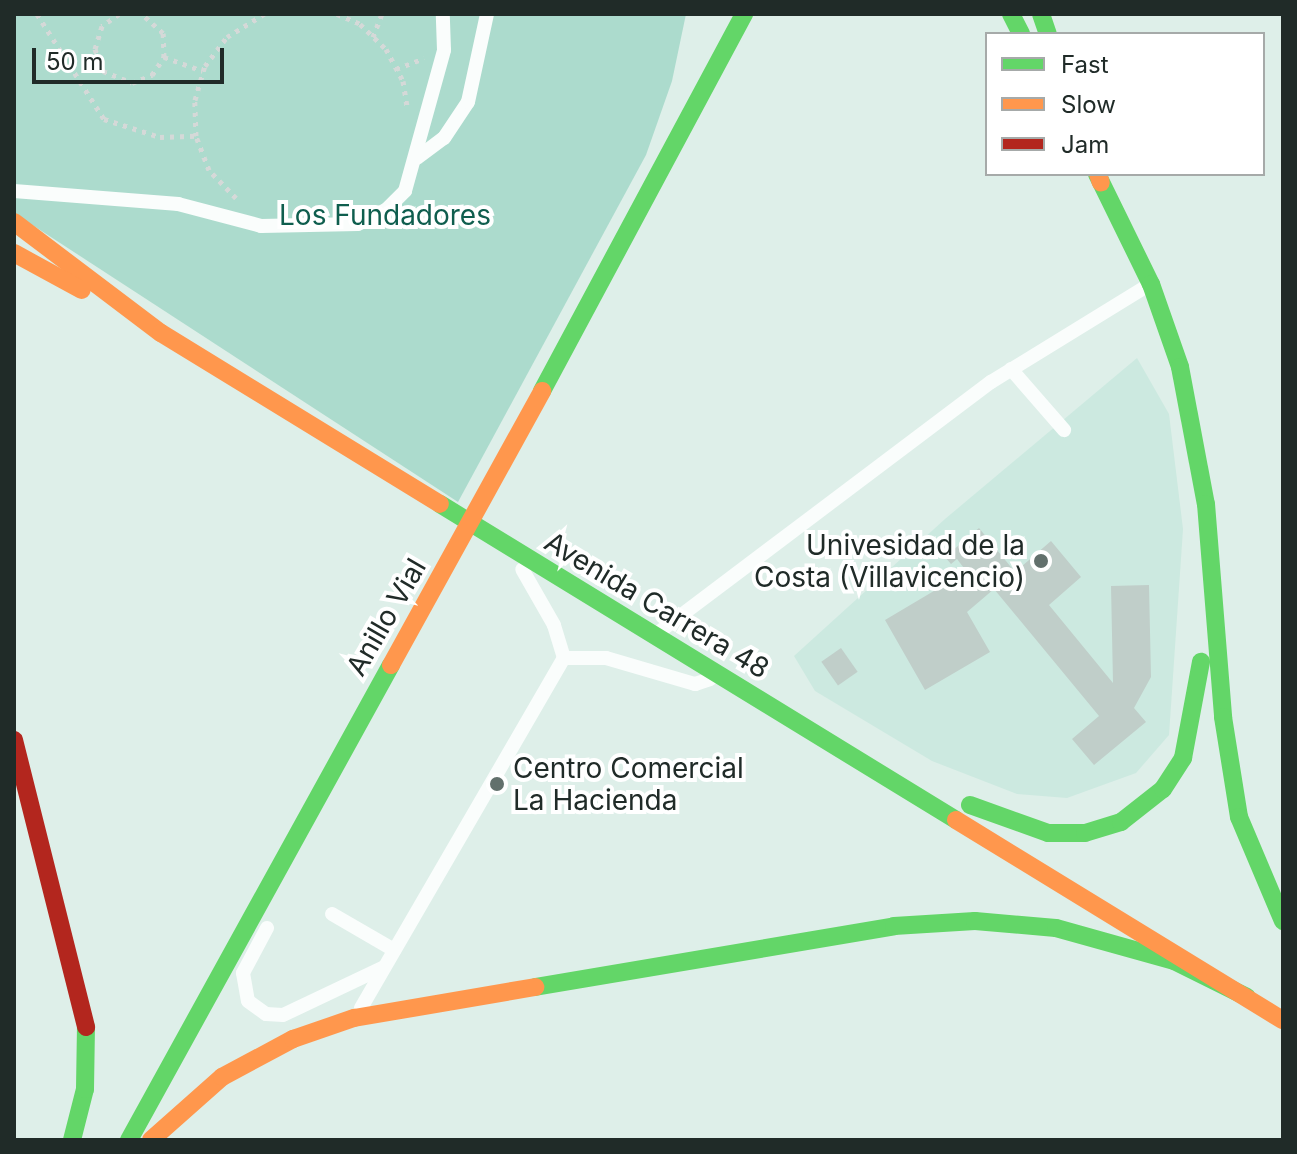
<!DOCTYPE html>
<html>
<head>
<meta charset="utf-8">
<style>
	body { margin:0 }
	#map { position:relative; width:1297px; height:1154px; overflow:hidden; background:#deefe9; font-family:Inter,sans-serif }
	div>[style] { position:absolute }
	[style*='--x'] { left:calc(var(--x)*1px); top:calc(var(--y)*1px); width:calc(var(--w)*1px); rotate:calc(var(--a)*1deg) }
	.built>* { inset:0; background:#cce9e0 }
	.green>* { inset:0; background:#acdbcd }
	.building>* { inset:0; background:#c0cec9; transform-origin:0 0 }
	.path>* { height:5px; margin-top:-2.5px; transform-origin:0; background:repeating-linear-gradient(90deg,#d5d9d8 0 4px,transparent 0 10px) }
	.lane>* { height:14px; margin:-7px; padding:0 7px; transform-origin:7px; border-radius:7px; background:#fafdfc }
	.fast>* { height:18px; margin:-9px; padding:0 9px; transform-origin:9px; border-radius:9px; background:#63d668 }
	.slow>* { height:18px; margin:-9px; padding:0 9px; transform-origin:9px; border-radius:9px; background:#ff974d }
	.jam>* { height:18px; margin:-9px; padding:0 9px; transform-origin:9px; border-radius:9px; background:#b3261e }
	.dots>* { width:22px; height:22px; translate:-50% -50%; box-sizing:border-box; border:4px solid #fff; border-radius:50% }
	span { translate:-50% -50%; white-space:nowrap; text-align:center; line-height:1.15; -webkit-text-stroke:8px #fff; paint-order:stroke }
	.park-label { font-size:28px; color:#0f5e4e }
	.poi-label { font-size:28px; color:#202b28 }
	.right { translate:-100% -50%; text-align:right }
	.left { translate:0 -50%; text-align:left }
	.street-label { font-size:28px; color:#202b28 }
	.frame { position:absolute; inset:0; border:16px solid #202b28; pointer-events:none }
	.legend { position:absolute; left:985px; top:32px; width:280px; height:144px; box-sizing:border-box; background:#fff; border:2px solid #a6aaa9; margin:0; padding:10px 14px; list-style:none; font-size:24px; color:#202b28 }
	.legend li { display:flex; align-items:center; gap:16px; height:40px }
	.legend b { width:40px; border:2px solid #a6aaa9 }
	.scale { position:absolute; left:32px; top:48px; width:192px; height:36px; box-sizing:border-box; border:4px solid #202b28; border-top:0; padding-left:10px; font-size:24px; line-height:28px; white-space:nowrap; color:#202b28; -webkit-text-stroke:6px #fff; paint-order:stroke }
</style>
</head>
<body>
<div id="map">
	<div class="built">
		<div style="clip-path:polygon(1137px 358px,1169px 414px,1183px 529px,1169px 735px,1136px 773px,1067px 798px,1017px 794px,932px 761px,815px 691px,794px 656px,945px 519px)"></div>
	</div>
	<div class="green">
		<div style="clip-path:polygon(14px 14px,686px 14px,672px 81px,646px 155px,458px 502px,14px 213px)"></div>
	</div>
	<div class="building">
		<div style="clip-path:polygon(979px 528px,1015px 572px,1051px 541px,1081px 577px,1049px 605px,1113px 683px,1111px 586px,1149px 585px,1151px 677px,1134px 708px,1146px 722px,1094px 765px,1072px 739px,1099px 716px,994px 589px,967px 612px,990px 652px,925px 690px,885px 620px,949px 582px,953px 590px,970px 576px,957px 559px,951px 564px,945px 557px)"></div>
		<div style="left:841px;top:648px;width:29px;height:24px;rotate:55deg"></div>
	</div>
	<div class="path">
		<div style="--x:37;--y:14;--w:125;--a:57.5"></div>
		<div style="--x:104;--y:119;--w:59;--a:17.8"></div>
		<div style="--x:160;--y:137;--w:36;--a:-2"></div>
		<div style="--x:119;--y:14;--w:21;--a:145"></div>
		<div style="--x:102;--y:26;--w:24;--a:107"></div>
		<div style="--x:95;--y:49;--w:23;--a:70"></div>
		<div style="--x:103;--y:71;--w:31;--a:22"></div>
		<div style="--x:132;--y:83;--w:22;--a:-22"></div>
		<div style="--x:152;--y:75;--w:22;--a:-56"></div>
		<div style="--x:164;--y:57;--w:24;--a:-92"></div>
		<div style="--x:163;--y:33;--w:28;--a:-138"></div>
		<div style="--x:337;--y:14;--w:25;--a:23"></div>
		<div style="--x:360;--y:24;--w:36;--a:44"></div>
		<div style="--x:386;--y:49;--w:36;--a:62"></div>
		<div style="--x:403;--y:81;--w:25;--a:81"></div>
		<div style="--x:373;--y:37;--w:25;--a:-69"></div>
		<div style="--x:164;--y:57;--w:41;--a:19.7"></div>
		<div style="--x:396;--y:69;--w:30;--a:-21"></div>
		<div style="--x:236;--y:198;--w:39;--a:-134"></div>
		<div style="--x:209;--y:170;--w:36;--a:-111"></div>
		<div style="--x:196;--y:136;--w:36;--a:-92"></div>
		<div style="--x:195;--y:100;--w:35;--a:-74"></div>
		<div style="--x:205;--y:66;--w:36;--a:-53"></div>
		<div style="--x:227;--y:37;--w:44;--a:-31.9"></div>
	</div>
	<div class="lane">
		<div style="--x:417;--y:158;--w:34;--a:-37"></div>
		<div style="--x:444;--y:138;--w:43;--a:-56.3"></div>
		<div style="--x:468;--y:102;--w:90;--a:-77.8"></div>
		<div style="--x:14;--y:191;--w:165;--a:4.5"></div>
		<div style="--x:178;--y:204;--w:86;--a:14.8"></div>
		<div style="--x:261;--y:226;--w:97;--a:-1.2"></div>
		<div style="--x:358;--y:224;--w:31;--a:-27"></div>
		<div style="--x:386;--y:210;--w:27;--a:-45"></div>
		<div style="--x:405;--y:191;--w:146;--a:-74.5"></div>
		<div style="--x:444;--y:50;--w:36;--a:-92"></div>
		<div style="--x:1011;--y:369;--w:81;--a:49"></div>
		<div style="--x:659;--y:632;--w:416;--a:-37"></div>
		<div style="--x:991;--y:382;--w:183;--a:-31.6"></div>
		<div style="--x:564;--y:658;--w:42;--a:0"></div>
		<div style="--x:606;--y:658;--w:93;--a:16.3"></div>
		<div style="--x:695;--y:684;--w:16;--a:-18"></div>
		<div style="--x:332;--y:914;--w:72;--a:30.1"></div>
		<div style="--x:267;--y:928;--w:51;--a:118.1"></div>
		<div style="--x:243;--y:973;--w:28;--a:80"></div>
		<div style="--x:248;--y:1001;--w:22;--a:36"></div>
		<div style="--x:266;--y:1014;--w:17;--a:3"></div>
		<div style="--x:283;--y:1015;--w:112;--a:-25.4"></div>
		<div style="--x:361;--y:1008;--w:405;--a:-59.9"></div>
		<div style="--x:564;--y:658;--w:34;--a:-107"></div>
		<div style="--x:554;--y:625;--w:64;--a:-119.7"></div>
	</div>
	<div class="fast">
		<div style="--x:1011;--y:14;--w:22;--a:63"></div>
		<div style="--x:1041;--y:14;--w:21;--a:71"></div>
		<div style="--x:1097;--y:174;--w:123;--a:63.9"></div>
		<div style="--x:1151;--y:284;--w:88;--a:70.7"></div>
		<div style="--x:1180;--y:367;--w:139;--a:79.3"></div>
		<div style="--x:1206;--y:504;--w:214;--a:85.4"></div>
		<div style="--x:1223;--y:717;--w:101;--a:80.9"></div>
		<div style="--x:1239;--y:817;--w:113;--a:67.1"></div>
		<div style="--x:542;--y:391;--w:428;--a:-61.8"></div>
		<div style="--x:440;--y:504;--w:605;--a:31.48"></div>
		<div style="--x:970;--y:805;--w:83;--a:19.7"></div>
		<div style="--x:1048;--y:833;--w:37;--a:0"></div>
		<div style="--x:1085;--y:833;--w:38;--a:-17"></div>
		<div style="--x:1121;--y:822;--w:53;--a:-38.2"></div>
		<div style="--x:1163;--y:789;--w:37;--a:-57"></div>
		<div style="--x:1183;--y:758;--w:98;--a:-79.4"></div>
		<div style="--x:535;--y:987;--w:364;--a:-9.6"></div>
		<div style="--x:894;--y:926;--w:81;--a:-3.5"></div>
		<div style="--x:975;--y:921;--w:81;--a:4.9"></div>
		<div style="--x:1056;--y:928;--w:123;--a:15.6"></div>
		<div style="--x:1174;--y:961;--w:81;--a:26.3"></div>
		<div style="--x:72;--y:1140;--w:53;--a:-75.7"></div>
		<div style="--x:85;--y:1089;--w:62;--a:-89.1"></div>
		<div style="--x:129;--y:1140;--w:542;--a:-61.12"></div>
	</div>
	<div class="slow">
		<div style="--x:1098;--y:174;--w:9;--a:72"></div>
		<div style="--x:14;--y:222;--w:184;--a:37.1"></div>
		<div style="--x:161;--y:333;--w:327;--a:31.5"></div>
		<div style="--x:14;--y:253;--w:77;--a:28.6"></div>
		<div style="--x:391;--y:665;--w:313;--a:-61.1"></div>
		<div style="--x:956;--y:820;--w:383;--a:31.5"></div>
		<div style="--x:151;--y:1140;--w:95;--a:-41.6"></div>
		<div style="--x:222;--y:1077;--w:81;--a:-28.2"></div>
		<div style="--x:293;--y:1039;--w:65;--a:-19"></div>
		<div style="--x:354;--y:1018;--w:184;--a:-9.7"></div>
	</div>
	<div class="jam">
		<div style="--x:14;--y:740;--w:296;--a:75.9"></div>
	</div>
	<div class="dots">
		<div style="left:1041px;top:561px;background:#62706c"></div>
		<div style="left:497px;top:784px;background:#62706c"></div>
	</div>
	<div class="park-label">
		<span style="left:385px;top:215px">Los Fundadores</span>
	</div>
	<div class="poi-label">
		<span class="right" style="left:1025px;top:561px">Univesidad de la<br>Costa (Villavicencio)</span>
		<span class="left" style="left:513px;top:784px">Centro Comercial<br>La Hacienda</span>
	</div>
	<div class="street-label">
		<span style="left:657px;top:605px;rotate:31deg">Avenida Carrera 48</span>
		<span style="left:386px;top:617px;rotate:-60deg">Anillo Vial</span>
	</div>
	<div class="frame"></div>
	<ul class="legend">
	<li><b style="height:10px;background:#63d668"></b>Fast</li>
	<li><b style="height:10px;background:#ff974d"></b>Slow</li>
	<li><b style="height:10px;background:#b3261e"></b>Jam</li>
	</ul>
	<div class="scale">50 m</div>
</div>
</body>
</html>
